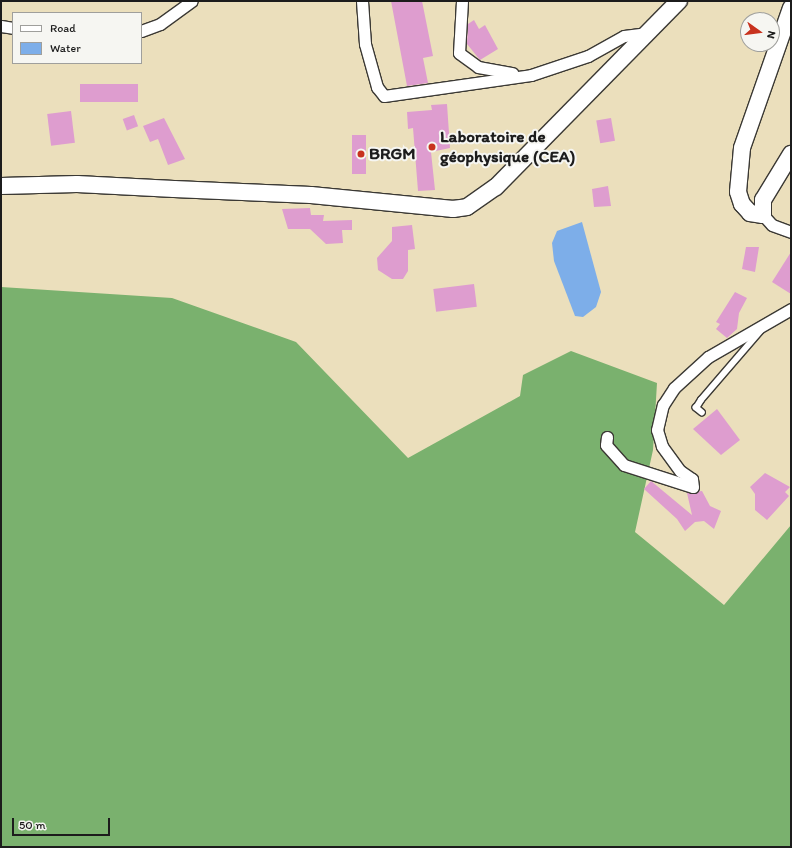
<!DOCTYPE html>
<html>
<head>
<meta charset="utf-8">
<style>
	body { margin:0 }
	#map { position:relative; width:792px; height:848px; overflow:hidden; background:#ebdfbc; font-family:Itim,sans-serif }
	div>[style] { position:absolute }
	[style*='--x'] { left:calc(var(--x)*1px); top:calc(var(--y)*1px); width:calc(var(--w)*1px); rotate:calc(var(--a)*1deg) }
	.forest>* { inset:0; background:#7ab16e }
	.water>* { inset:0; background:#7daee9 }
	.building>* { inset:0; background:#de9dcf; transform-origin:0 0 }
	.roads { filter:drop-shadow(1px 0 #3b3934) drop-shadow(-1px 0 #3b3934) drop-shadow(0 1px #3b3934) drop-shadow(0 -1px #3b3934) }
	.lane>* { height:5.5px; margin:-2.75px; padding:0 2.75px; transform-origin:2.75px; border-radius:2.75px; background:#fff }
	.street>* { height:11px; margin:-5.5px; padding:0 5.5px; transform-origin:5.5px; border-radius:5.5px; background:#fff }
	.secondary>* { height:16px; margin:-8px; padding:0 8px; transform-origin:8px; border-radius:8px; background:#fff }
	.dots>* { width:11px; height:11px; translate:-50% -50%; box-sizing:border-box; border:2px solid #f6f6f2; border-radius:50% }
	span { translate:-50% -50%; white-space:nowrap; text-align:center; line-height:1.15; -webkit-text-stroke:4px #f6f6f2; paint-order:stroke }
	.poi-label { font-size:17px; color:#1c1c1c; font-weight:700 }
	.left { translate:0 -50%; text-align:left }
	.frame { position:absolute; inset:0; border:2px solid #1c1c1c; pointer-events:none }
	.legend { position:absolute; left:12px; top:12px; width:130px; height:52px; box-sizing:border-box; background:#f6f6f2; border:1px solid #9f9f9c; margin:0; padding:5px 7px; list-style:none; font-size:12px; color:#1c1c1c }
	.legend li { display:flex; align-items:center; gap:8px; height:20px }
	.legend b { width:20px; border:1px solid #9f9f9c }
	.north { position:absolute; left:740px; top:12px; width:40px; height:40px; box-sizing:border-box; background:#f6f6f2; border:1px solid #9f9f9c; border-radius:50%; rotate:104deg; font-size:11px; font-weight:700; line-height:16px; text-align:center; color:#1c1c1c }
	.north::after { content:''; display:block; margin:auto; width:14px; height:18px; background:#c8321e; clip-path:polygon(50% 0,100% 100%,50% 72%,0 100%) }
	.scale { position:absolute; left:12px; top:818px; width:98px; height:18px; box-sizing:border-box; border:2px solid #1c1c1c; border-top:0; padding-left:5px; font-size:12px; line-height:14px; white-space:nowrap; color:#1c1c1c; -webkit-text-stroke:3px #f6f6f2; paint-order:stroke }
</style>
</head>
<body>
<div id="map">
	<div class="forest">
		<div style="clip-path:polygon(1px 287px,172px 298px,296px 342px,408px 458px,520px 396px,523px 375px,571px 351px,657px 383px,653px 450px,635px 532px,724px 605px,791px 525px,791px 847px,1px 847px)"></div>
	</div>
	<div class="water">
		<div style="clip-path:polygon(582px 222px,601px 292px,596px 307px,583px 317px,575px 316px,554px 261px,552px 243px,557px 231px)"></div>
	</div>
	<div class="building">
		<div style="clip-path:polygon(391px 1px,422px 1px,433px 56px,423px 58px,428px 83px,407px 86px)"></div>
		<div style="clip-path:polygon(474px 20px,479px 29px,485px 25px,498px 49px,480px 60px,467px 44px,468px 24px)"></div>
		<div style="left:80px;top:84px;width:58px;height:18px"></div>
		<div style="clip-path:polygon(447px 104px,450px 148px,431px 152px,435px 190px,418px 191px,413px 128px,408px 129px,407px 112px,432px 110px,431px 105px)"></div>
		<div style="left:71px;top:111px;width:32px;height:24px;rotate:83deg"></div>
		<div style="left:134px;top:115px;width:12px;height:12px;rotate:70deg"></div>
		<div style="clip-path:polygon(164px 118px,185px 159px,168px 165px,158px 139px,150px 142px,143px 126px)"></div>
		<div style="left:611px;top:118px;width:23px;height:15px;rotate:80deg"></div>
		<div style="left:352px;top:135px;width:14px;height:39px"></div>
		<div style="clip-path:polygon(608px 186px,611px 206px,594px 207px,592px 189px)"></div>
		<div style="clip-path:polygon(310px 208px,311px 215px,324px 215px,323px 221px,352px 220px,352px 230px,342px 230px,343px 243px,326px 244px,310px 229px,288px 229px,282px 209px)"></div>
		<div style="clip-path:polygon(412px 225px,415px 249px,408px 250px,408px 271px,403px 279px,392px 279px,378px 270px,377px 258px,392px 241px,392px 227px)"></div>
		<div style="clip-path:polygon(746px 247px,759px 247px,755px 272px,742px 269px)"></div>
		<div style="clip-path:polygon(791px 252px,791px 294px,772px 282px)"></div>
		<div style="left:474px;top:284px;width:23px;height:41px;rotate:83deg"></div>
		<div style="clip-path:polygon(735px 292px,747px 298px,739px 313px,737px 329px,727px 338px,716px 329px,720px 324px,716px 322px)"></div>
		<div style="clip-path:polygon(717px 409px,740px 440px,721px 455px,693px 429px)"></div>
		<div style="clip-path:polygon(765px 473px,790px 487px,785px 492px,789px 496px,767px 520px,755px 510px,755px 494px,750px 487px)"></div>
		<div style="clip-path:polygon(651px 481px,692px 515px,687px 493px,702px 491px,710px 506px,721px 511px,714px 529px,704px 521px,695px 522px,685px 531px,677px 519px,644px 489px)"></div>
	</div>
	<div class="roads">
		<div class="lane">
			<div style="--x:702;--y:413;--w:8;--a:-140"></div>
			<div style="--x:696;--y:408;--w:9;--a:-58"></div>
			<div style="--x:701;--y:400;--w:95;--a:-49.3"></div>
		</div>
		<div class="street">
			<div style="--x:362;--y:1;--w:43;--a:86"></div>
			<div style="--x:365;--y:44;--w:45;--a:74.4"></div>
			<div style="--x:377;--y:87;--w:11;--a:52"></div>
			<div style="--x:384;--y:96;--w:148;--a:-8.1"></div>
			<div style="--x:531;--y:75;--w:60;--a:-18.4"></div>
			<div style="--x:588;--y:56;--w:41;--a:-29.1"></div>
			<div style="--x:624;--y:36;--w:24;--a:-7"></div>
			<div style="--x:462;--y:1;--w:52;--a:93.3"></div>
			<div style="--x:459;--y:53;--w:24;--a:36"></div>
			<div style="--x:478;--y:67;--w:35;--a:10"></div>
			<div style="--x:1;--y:26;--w:12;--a:9"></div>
			<div style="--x:141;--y:31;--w:20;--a:-20"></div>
			<div style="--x:160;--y:24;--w:39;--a:-36"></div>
			<div style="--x:763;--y:215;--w:13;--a:48"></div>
			<div style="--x:772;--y:225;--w:20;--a:20"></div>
			<div style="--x:607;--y:437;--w:8;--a:97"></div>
			<div style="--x:606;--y:445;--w:27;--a:48"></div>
			<div style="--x:624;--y:465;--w:72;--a:17.7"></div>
			<div style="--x:693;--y:487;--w:8;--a:-97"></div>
			<div style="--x:692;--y:479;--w:14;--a:-146"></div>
			<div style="--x:680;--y:471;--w:31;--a:-126"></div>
			<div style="--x:662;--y:446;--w:17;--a:-107"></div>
			<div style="--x:657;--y:430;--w:26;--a:-77"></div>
			<div style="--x:663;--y:405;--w:20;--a:-57"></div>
			<div style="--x:674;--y:388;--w:46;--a:-42.4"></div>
			<div style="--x:708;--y:357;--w:96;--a:-30"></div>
		</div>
		<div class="secondary">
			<div style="--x:791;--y:8;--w:148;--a:109.3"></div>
			<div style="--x:742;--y:148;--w:44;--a:95.2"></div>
			<div style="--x:738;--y:192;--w:13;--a:72"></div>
			<div style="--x:742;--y:204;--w:12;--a:48"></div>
			<div style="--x:750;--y:213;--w:13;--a:9"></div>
			<div style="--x:763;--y:215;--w:15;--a:-90"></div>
			<div style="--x:763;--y:200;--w:54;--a:-58.7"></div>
			<div style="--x:1;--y:186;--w:76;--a:-1.5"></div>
			<div style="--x:77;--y:184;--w:97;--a:3"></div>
			<div style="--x:174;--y:189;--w:137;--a:2.5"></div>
			<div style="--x:311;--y:195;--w:143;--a:5.6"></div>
			<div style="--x:453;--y:209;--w:14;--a:-8"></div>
			<div style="--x:467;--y:207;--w:35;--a:-35"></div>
			<div style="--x:496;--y:187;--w:261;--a:-45.5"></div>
		</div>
	</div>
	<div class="dots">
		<div style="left:432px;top:147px;background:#c8321e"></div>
		<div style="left:361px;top:154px;background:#c8321e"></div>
	</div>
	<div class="poi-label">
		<span class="left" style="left:440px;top:147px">Laboratoire de<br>géophysique (CEA)</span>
		<span class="left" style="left:369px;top:154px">BRGM</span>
	</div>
	<div class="frame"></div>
	<ul class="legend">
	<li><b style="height:5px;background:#fff"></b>Road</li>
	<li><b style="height:11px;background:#7daee9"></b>Water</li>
	</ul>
	<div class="north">N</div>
	<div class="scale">50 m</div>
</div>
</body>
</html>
